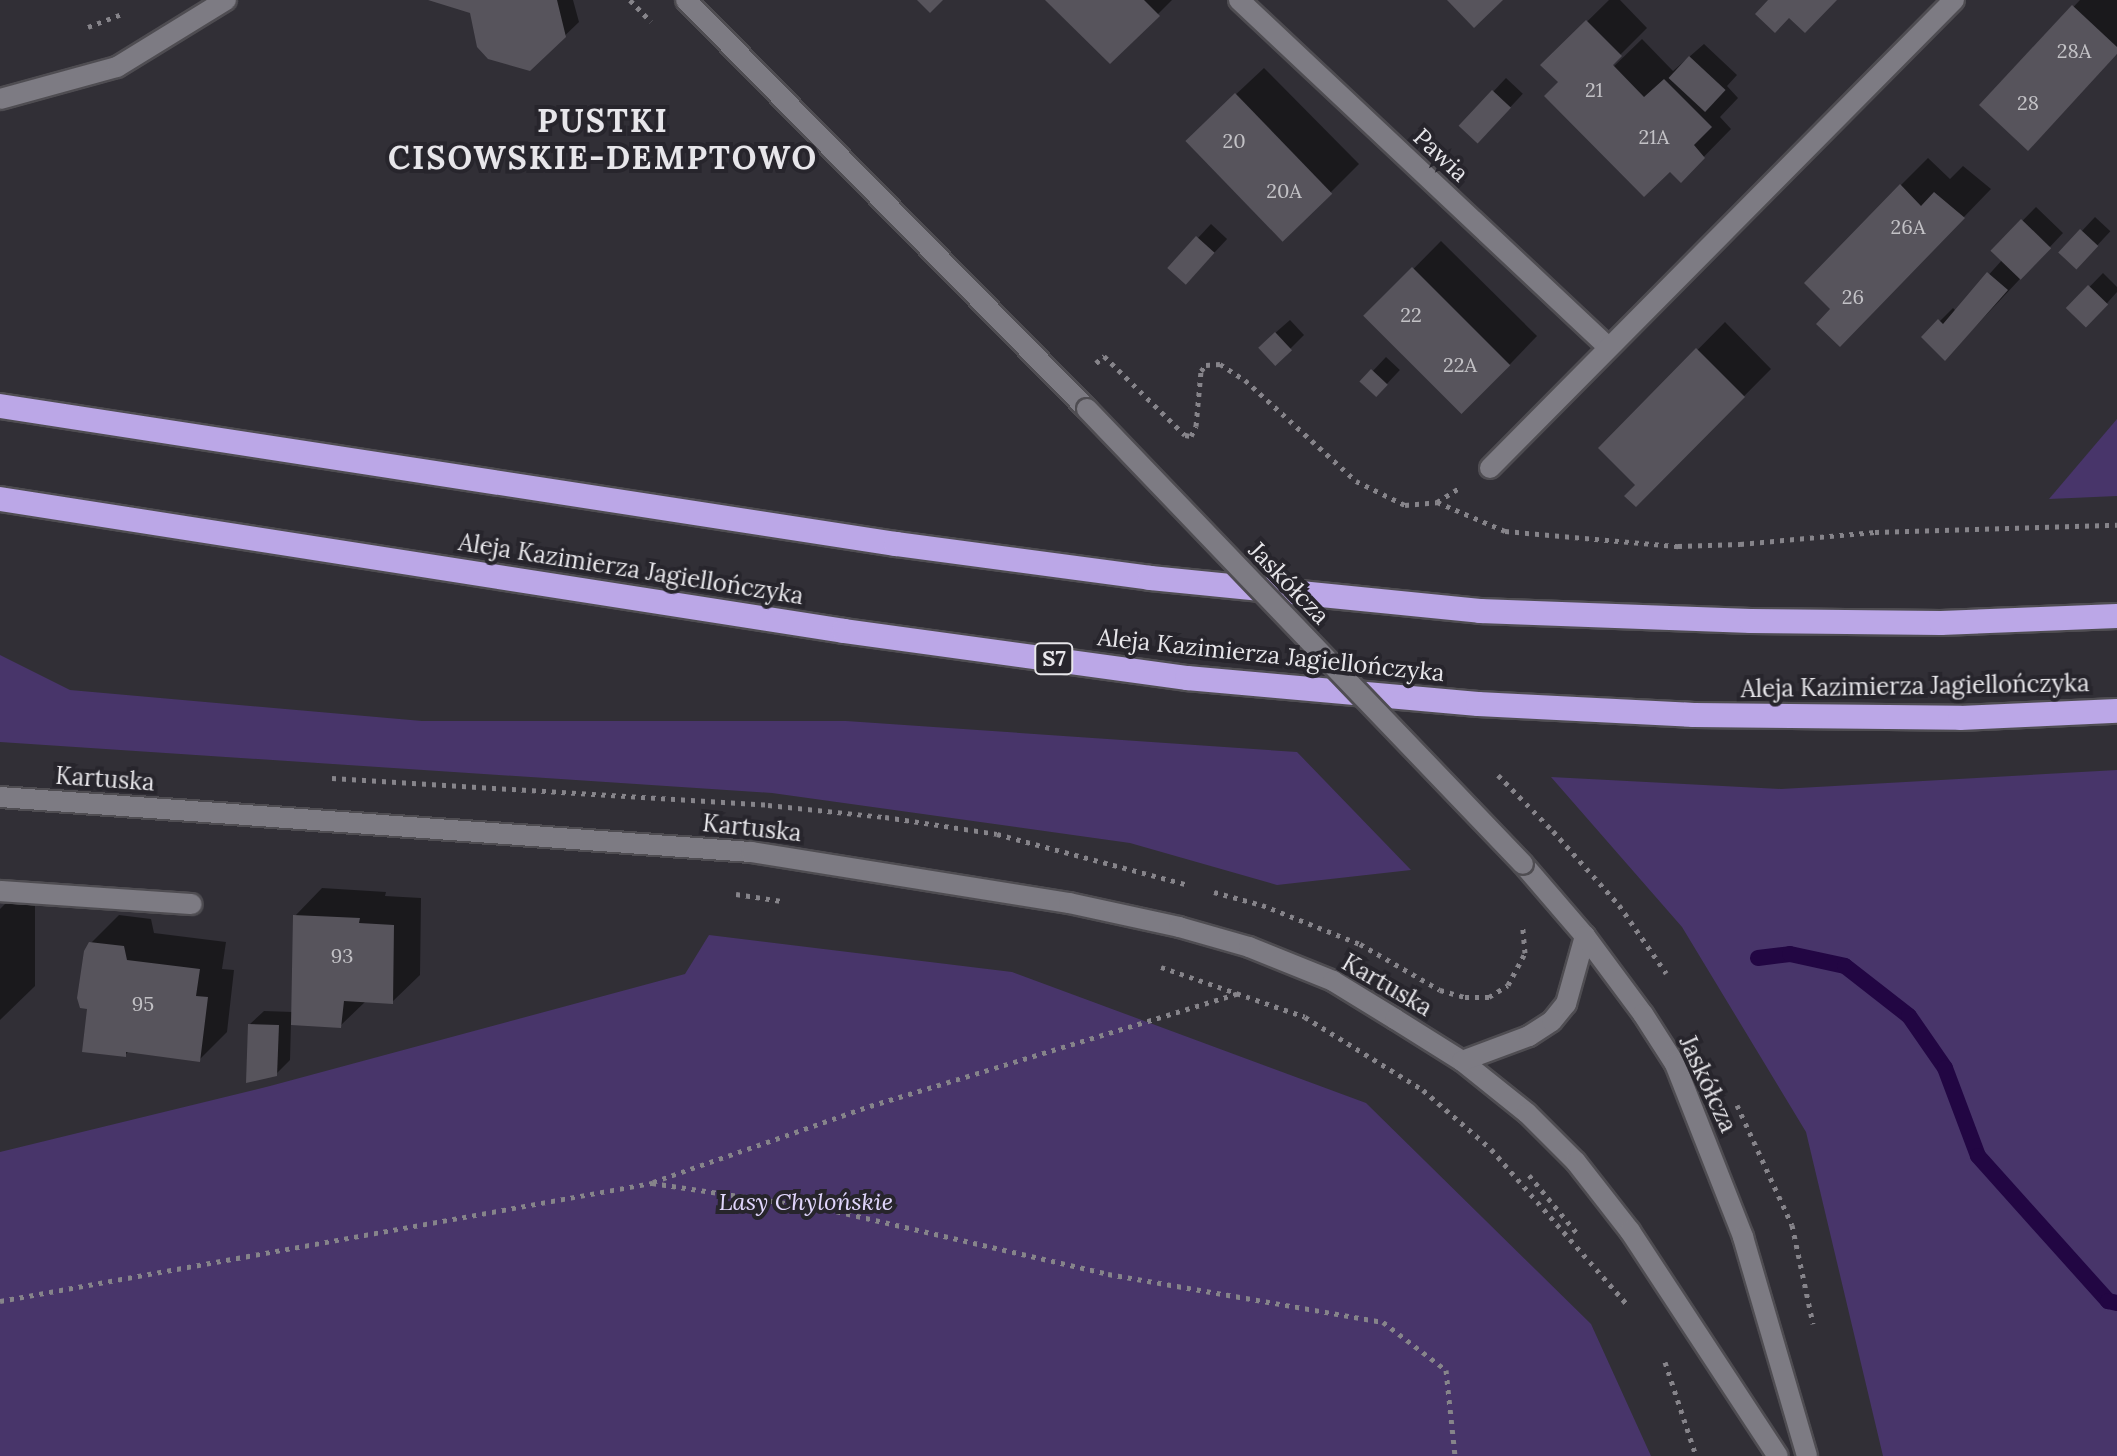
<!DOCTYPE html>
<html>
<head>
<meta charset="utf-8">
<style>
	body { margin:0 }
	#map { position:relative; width:2117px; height:1456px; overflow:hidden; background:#312f36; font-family:Lora,serif }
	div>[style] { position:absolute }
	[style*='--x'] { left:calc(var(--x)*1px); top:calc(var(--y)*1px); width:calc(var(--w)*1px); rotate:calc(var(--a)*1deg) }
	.green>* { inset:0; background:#48356a }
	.shadow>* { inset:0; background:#0007; transform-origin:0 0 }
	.stream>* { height:16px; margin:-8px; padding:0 8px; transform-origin:8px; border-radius:8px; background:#220643 }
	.building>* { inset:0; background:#57545c; transform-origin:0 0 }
	.path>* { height:5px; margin-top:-2.5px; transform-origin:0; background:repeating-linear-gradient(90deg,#86848a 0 4px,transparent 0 10px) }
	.roads { filter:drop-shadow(2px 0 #4f4d52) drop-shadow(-2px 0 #4f4d52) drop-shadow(0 2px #4f4d52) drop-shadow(0 -2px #4f4d52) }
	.lane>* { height:20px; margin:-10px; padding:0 10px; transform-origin:10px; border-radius:10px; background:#7d7b83 }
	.street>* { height:20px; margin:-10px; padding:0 10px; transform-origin:10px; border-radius:10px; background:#7d7b83 }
	.secondary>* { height:20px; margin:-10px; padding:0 10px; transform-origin:10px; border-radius:10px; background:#7d7b83 }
	.highway>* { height:24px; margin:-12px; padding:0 12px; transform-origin:12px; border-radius:12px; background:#bba7e7 }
	.path-bridge>* { height:5px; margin-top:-2.5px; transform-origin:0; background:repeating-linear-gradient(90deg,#86848a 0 4px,transparent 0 10px) }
	.bridges { filter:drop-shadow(2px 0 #4f4d52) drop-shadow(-2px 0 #4f4d52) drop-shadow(0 2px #4f4d52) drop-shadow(0 -2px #4f4d52) }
	.secondary-bridge>* { height:20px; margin:-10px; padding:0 10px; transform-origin:10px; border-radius:10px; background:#7d7b83 }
	span { translate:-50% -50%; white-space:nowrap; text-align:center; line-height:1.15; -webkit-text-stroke:8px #27252c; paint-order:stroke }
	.number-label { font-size:20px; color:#c3c2c6 }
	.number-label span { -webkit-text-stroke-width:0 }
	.shield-label span { padding:2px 6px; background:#27252c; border:2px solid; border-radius:6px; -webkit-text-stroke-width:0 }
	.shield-label { font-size:22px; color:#e7e6ea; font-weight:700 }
	.street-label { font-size:24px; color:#e7e6ea }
	.park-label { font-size:24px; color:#e1d6fd; font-style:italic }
	.district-label { font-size:32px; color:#e7e6ea; font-weight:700; letter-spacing:2px }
</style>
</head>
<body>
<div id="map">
	<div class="green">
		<div style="clip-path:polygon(2117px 419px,2117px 496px,2049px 499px)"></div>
		<div style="clip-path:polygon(0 655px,70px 690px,422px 721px,846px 721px,1297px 752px,1411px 870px,1277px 885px,1130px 843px,772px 793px,0 742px)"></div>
		<div style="clip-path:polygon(2117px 770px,2117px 1456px,1883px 1456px,1806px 1132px,1682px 927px,1551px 777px,1781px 789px)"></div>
		<div style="clip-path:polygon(709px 935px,1012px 972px,1366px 1103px,1591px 1324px,1651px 1456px,0 1456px,0 1152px,270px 1086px,685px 974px)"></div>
	</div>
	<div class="shadow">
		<div style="clip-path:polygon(431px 0,573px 0,579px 22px,530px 69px,471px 12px)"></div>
		<div style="clip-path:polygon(1048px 0,1172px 0,1158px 14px)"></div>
		<div style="clip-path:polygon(1609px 0,1620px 0,1647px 28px,1605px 70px,1607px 73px,1642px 39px,1673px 71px,1704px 44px,1737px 75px,1727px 86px,1738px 98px,1720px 117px,1731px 129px,1681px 180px,1543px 65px)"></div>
		<div style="clip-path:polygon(2080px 0,2117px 0,2117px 54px,1982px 105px)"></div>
		<div style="clip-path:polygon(1264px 68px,1359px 164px,1286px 237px,1216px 113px)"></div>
		<div style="left:1506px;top:78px;width:23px;height:65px;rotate:43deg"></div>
		<div style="clip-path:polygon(1928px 158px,1950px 179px,1963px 166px,1991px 189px,1867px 317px,1901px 185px)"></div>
		<div style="clip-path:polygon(2036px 207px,2063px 233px,1958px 345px,1924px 337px,1953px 308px,1956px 311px,2003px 259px,1993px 251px)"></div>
		<div style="left:2095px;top:217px;width:21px;height:49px;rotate:43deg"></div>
		<div style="left:1211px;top:224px;width:22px;height:60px;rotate:43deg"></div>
		<div style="clip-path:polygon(1441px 241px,1537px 336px,1490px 385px,1367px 316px)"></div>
		<div style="clip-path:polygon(2103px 273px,2117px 287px,2117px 292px,2100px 311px,2069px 308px)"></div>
		<div style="clip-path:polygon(1290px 320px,1304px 335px,1276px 363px,1274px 334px)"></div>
		<div style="clip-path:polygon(1725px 322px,1771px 369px,1636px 505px,1638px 485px,1601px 448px)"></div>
		<div style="left:1386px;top:357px;width:19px;height:34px;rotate:43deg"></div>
		<div style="clip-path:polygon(322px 888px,386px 892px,385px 896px,421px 898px,420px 975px,392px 1002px,366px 1001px,340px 1026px,291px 1023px,290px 1060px,276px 1074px,250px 1024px,264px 1011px,293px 1012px,295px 916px)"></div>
		<div style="clip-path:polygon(6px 903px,35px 903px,35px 986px,0 1020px,0 909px)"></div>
		<div style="clip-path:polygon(119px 915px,151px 919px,154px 933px,226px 942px,222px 969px,234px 970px,227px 1032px,199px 1060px,129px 1051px,125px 1055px,90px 1008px,91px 943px)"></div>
	</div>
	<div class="stream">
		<div style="--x:1758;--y:958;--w:32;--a:-7"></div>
		<div style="--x:1790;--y:954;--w:56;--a:12.3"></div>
		<div style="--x:1845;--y:966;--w:81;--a:38"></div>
		<div style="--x:1909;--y:1016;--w:63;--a:55.3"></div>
		<div style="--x:1945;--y:1068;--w:94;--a:69.4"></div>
		<div style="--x:1978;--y:1156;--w:195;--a:48.1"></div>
		<div style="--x:2108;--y:1301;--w:9;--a:13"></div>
	</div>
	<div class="building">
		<div style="clip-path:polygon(428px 0,557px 0,566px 37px,530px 71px,488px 59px,477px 47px,470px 13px)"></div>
		<div style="clip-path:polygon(917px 0,943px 0,930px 13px)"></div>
		<div style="clip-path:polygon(1045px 0,1144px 0,1160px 16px,1110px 64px)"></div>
		<div style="clip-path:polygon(1447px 0,1503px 0,1474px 28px)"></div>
		<div style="clip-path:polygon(1768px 0,1837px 0,1805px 33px,1789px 18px,1775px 33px,1755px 14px)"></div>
		<div style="clip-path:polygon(2072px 5px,2117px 47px,2117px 54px,2028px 151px,1979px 105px)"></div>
		<div style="clip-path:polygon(1586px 20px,1622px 56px,1613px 65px,1644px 97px,1664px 79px,1712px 127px,1694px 145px,1705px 158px,1681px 183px,1670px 172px,1644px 197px,1544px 96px,1558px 82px,1540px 65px)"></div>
		<div style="left:1689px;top:56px;width:50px;height:30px;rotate:43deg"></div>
		<div style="left:1492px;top:90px;width:26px;height:49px;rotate:43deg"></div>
		<div style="left:1235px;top:93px;width:140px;height:69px;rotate:46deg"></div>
		<div style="clip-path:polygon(1900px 184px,1921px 206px,1934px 192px,1965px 218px,1840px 347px,1816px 324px,1830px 309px,1804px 283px)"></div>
		<div style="left:2021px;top:219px;width:42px;height:44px;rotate:44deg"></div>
		<div style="left:2080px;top:229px;width:25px;height:32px;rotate:43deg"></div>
		<div style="left:1196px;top:236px;width:25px;height:43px;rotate:42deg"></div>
		<div style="left:1412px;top:267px;width:139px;height:69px;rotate:45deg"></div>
		<div style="clip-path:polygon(1987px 272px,2008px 290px,1945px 361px,1921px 337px,1938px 319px,1943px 324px)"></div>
		<div style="left:2088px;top:285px;width:28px;height:32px;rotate:44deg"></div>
		<div style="left:1275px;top:332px;width:25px;height:23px;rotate:47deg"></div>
		<div style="clip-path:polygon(1696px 348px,1745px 397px,1636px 507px,1624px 496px,1635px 485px,1598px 448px)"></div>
		<div style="left:1371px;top:369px;width:23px;height:17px;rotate:43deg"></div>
		<div style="clip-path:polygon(293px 915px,360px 918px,359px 923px,394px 925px,393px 1004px,344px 1001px,341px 1028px,291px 1025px)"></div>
		<div style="clip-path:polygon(89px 942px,124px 946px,127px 960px,200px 969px,196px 996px,208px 997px,200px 1062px,126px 1052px,126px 1057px,82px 1052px,87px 1009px,80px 1008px,77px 998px,84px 951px)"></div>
		<div style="clip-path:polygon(248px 1024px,279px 1025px,277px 1076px,246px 1083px)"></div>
	</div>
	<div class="path">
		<div style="--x:630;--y:0;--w:30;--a:46"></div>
		<div style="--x:88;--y:27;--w:39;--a:-21"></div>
		<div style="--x:1096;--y:363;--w:11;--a:-41"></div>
		<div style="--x:1104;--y:356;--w:113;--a:44.3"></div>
		<div style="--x:1185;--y:435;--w:6;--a:9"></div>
		<div style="--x:1191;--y:436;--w:11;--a:-63"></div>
		<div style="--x:1196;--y:426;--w:55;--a:-84.8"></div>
		<div style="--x:1201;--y:371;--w:8;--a:-50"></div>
		<div style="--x:1206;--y:365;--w:14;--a:-4"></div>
		<div style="--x:1220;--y:364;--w:30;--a:33"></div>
		<div style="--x:1245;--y:380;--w:150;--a:42.3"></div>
		<div style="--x:1356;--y:481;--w:55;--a:26.1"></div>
		<div style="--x:1405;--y:505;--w:32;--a:-5"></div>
		<div style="--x:1437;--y:502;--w:26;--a:-32"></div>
		<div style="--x:1437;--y:502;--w:74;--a:23.1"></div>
		<div style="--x:1505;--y:531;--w:174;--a:5"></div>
		<div style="--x:1678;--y:546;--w:62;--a:-1.8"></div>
		<div style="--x:1740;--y:544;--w:136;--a:-5.1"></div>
		<div style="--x:1875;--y:532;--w:242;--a:-1.7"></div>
		<div style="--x:332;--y:778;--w:437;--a:3.5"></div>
		<div style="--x:768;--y:805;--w:118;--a:5.9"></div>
		<div style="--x:885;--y:817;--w:113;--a:8.6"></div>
		<div style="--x:997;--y:834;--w:195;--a:14.9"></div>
		<div style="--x:1553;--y:831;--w:99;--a:48.3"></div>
		<div style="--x:1619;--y:905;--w:83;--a:55.3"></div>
		<div style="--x:1214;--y:892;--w:50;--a:15.2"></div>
		<div style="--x:1262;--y:905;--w:105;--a:21.7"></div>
		<div style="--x:1360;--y:944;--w:92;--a:29.9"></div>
		<div style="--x:1440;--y:990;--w:26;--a:16"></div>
		<div style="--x:1465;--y:997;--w:24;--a:0"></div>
		<div style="--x:1489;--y:997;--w:22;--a:-32"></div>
		<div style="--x:1508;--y:985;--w:36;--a:-62"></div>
		<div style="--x:1525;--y:953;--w:25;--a:-95"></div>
		<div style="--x:736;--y:894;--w:46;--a:8.8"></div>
		<div style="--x:1161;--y:967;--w:152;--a:19.1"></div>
		<div style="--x:1305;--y:1017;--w:139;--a:31.7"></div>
		<div style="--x:1423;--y:1090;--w:90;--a:40.9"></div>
		<div style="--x:1491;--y:1149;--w:205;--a:48.8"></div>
		<div style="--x:1737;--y:1105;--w:132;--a:65.4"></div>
		<div style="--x:1792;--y:1225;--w:101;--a:78"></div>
		<div style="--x:1529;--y:1175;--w:74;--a:50.5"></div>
		<div style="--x:653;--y:1182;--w:230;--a:-19.3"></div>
		<div style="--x:870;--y:1106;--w:384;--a:-17"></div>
		<div style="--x:0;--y:1301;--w:663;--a:-10.26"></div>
		<div style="--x:652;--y:1183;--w:177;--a:8.5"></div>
		<div style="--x:827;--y:1209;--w:288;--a:13"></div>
		<div style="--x:1108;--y:1274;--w:279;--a:9.9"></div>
		<div style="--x:1383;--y:1322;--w:79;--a:37.3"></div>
		<div style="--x:1446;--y:1370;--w:86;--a:84"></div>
		<div style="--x:1665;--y:1362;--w:99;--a:71.7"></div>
	</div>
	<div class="roads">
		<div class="lane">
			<div style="--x:0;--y:99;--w:121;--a:-15.3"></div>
			<div style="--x:117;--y:67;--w:128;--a:-31.6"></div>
			<div style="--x:0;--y:891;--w:192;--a:3.9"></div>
		</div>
		<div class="street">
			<div style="--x:1239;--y:0;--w:507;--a:43.24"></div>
			<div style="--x:1490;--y:468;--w:659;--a:-45.25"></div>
			<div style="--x:0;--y:797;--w:753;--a:4.19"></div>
			<div style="--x:751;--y:852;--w:322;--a:9.1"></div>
			<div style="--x:1069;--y:903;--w:113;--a:12.3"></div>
			<div style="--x:1179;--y:927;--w:73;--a:15.9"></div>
			<div style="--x:1249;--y:947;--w:91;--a:22"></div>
			<div style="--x:1333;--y:981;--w:73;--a:31.5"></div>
			<div style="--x:1395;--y:1019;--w:79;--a:32.1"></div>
			<div style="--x:1462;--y:1061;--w:83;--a:38.7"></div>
			<div style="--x:1527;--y:1113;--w:69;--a:45"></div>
			<div style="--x:1576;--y:1162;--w:88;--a:52"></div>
			<div style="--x:1630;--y:1231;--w:269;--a:56.7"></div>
			<div style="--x:1462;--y:1061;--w:72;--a:-20.5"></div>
			<div style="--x:1529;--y:1036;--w:27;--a:-33"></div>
			<div style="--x:1552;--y:1021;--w:22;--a:-51"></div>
			<div style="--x:1566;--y:1004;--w:71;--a:-74.4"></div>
		</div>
		<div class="secondary">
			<div style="--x:686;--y:0;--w:573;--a:45.57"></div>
			<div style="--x:1523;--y:864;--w:95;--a:49.3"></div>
			<div style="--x:1585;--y:936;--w:97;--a:53.4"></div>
			<div style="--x:1643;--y:1014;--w:59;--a:57.4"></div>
			<div style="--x:1675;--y:1064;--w:186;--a:68.5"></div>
			<div style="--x:1743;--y:1237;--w:228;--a:73.7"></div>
		</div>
		<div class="highway">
			<div style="--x:0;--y:406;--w:907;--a:8.76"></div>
			<div style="--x:896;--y:544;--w:256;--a:7.6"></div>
			<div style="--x:1150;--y:578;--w:332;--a:5.7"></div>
			<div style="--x:1480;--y:611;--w:271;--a:2.1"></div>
			<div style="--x:1751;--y:621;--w:190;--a:0.6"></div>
			<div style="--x:1941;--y:623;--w:176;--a:-2.3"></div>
			<div style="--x:0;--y:499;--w:854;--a:8.89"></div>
			<div style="--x:844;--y:631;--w:346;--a:7.8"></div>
			<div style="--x:1187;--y:678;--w:292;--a:5.1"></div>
			<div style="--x:1478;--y:704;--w:216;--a:2.9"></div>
			<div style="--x:1694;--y:715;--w:266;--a:0.6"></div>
			<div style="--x:1960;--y:718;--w:157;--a:-2.6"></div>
		</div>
	</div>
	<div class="path-bridge">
		<div style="--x:1498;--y:775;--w:78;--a:45.5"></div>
	</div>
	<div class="bridges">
		<div class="secondary-bridge">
			<div style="--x:1087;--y:409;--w:630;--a:46.22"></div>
		</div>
	</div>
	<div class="number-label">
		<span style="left:2074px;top:50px">28A</span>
		<span style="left:1594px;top:89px">21</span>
		<span style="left:2028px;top:102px">28</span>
		<span style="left:1654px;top:136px">21A</span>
		<span style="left:1234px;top:140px">20</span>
		<span style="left:1284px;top:190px">20A</span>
		<span style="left:1908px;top:226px">26A</span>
		<span style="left:1853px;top:296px">26</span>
		<span style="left:1411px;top:314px">22</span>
		<span style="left:1460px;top:364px">22A</span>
		<span style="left:342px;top:955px">93</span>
		<span style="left:143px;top:1003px">95</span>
	</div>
	<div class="shield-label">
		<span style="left:1054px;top:659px">S7</span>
	</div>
	<div class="street-label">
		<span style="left:1441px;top:155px;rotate:43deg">Pawia</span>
		<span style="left:631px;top:569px;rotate:9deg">Aleja Kazimierza Jagiellończyka</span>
		<span style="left:1289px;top:583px;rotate:46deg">Jaskółcza</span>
		<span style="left:1271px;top:655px;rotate:6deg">Aleja Kazimierza Jagiellończyka</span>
		<span style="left:1915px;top:686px;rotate:-1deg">Aleja Kazimierza Jagiellończyka</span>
		<span style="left:105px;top:779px;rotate:4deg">Kartuska</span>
		<span style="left:752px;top:828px;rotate:6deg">Kartuska</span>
		<span style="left:1387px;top:985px;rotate:30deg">Kartuska</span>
		<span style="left:1708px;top:1084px;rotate:65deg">Jaskółcza</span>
	</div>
	<div class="park-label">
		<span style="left:806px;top:1202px">Lasy Chylońskie</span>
	</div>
	<div class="district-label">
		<span style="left:603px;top:140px">PUSTKI<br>CISOWSKIE-DEMPTOWO</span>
	</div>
</div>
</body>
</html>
